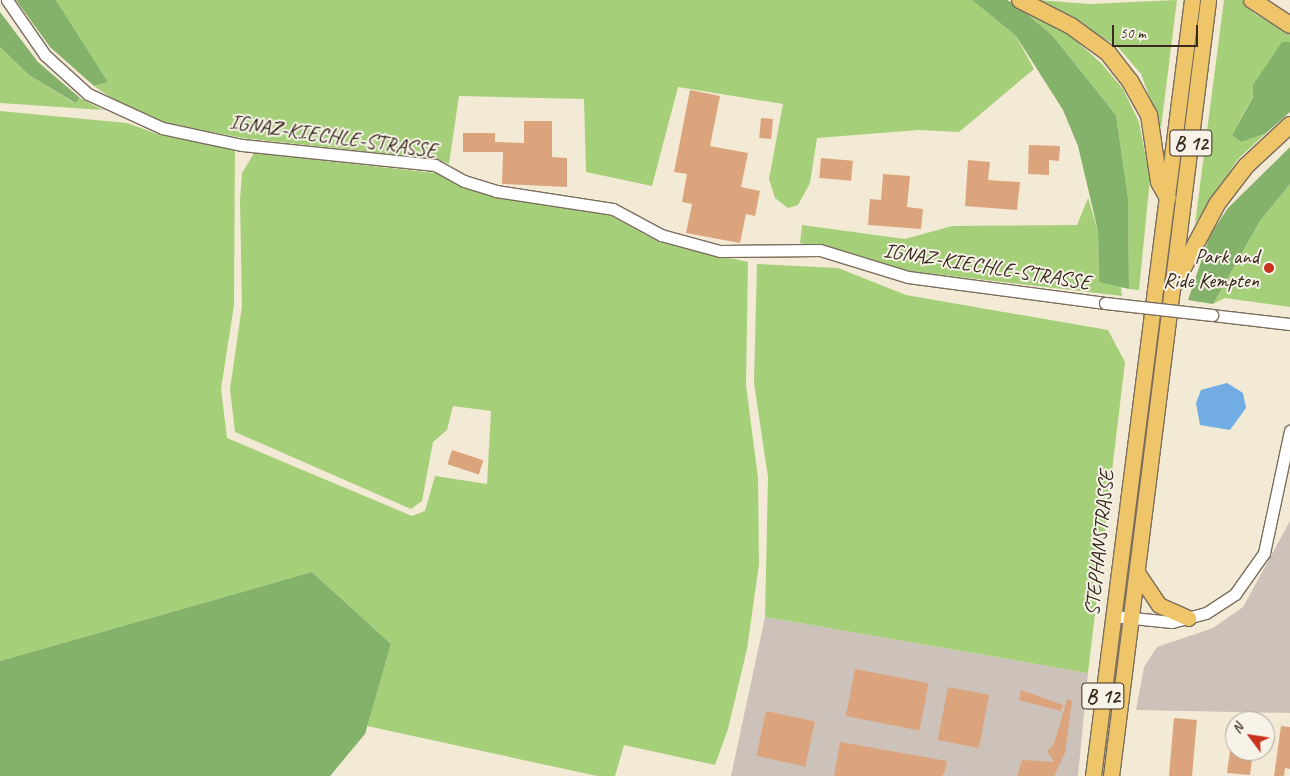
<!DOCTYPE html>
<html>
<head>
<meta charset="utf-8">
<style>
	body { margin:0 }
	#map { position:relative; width:1290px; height:776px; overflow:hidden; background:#f3ead5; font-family:Caveat,sans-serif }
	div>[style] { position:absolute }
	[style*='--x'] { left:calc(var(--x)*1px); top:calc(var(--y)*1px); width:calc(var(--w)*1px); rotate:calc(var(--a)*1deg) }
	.industrial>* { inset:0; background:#cdc2b9 }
	.green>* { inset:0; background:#a6cf7a }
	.forest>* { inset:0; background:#84b26a }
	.water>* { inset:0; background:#71ade2 }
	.building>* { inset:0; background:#dba47c; transform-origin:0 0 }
	.roads { filter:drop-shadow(1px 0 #7b6d5e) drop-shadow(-1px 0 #7b6d5e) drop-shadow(0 1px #7b6d5e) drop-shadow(0 -1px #7b6d5e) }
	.minor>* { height:11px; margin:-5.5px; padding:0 5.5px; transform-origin:5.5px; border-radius:5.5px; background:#fff }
	.major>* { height:15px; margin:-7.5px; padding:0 7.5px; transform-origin:7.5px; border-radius:7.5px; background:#eec569 }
	.highway>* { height:16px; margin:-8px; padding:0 8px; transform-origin:8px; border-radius:8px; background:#eec569 }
	.bridges { filter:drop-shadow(1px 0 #7b6d5e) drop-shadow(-1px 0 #7b6d5e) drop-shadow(0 1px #7b6d5e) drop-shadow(0 -1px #7b6d5e) }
	.minor-bridge>* { height:11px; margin:-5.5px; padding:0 5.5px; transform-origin:5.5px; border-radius:5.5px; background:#fff }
	.dots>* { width:14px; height:14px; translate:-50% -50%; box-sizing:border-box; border:2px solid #f7f3e8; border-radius:50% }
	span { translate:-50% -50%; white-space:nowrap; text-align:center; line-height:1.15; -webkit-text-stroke:4px #f7f3e8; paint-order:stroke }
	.shield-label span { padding:1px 4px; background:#f7f3e8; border:1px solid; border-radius:4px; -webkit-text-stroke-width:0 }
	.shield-label { font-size:20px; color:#3b2a1e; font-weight:700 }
	.street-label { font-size:21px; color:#3b2a1e }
	.poi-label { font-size:21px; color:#3b2a1e }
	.right { translate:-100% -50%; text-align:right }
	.north { position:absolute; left:1225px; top:711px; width:50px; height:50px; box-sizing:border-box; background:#f7f3e8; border:1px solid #aca397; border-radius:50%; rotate:301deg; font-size:14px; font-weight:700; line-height:20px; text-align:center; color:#3b2a1e }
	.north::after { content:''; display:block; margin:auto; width:18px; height:22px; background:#c8321e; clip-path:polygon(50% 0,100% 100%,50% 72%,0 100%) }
	.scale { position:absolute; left:1112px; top:25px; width:86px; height:22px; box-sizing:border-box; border:2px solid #3b2a1e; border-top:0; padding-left:6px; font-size:15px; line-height:18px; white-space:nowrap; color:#3b2a1e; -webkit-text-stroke:4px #f7f3e8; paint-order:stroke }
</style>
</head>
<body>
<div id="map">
	<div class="industrial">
		<div style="clip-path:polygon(1290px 521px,1290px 713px,1136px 710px,1144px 667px,1157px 647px,1213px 628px,1243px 607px)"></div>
		<div style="clip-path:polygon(765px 617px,1088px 673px,1078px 776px,731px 776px)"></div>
	</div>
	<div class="green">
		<div style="clip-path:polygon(56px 0,972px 0,1016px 36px,1034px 69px,959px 132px,919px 130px,817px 138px,810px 183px,798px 205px,788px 208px,775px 198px,769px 179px,783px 104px,678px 87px,652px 186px,586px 172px,584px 99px,459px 96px,449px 164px,436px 159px,243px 138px,164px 123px,126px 108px,94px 86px,108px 82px)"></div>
		<div style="clip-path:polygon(1038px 0,1090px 4px,1177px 0,1161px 128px,1141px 74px,1117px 46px)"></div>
		<div style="clip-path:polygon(1224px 0,1242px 0,1255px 14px,1290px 33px,1290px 42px,1282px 42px,1232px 135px,1241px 142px,1265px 134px,1238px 159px,1195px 224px)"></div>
		<div style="clip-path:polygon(1016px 5px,1066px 32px,1101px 63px,1123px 89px,1139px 122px,1150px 179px,1139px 290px,1129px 289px,1128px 198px,1116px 115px,1052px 35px)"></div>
		<div style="clip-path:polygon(0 47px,29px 75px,74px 103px,80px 98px,103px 110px,0 103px)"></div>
		<div style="clip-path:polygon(0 111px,127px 123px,160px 135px,235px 150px,234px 305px,221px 389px,227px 438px,412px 516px,425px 511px,435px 476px,487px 484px,491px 411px,453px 406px,447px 430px,433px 442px,422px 501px,411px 509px,235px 432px,230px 389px,242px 306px,240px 200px,242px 173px,254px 153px,435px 173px,495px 197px,574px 205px,611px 216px,659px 242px,748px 262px,746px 385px,758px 478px,759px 564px,747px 649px,728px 729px,715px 765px,624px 745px,615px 776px,597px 776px,367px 726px,391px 644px,312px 572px,0 661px)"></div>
		<div style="clip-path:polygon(1290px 184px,1290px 307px,1225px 298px,1213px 304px,1260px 221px)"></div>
		<div style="clip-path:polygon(1088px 198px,1098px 231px,1099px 282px,1121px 287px,1122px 296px,909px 271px,800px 243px,802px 225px,905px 239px,952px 226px,1077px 225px)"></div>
		<div style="clip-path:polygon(757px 264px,838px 268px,906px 295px,1108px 330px,1125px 362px,1088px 673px,765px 617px,768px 477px,754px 383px)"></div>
	</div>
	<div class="forest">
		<div style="clip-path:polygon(16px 0,56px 0,108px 82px,94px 86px,50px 47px)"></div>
		<div style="clip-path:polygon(972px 0,1007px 0,1016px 5px,1052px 35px,1116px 115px,1128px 198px,1129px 289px,1099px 282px,1098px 231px,1078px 146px,1063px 110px,1016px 36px)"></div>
		<div style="clip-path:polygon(0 12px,38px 62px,80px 98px,75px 103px,29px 75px,0 47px)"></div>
		<div style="clip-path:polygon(1282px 42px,1290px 42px,1290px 112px,1265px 134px,1241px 142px,1232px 135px,1253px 97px,1253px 85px)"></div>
		<div style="clip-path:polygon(1290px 147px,1290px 184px,1260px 221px,1213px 304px,1188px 300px,1210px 235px,1228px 208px)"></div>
		<div style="clip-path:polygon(312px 572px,391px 644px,365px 734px,330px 776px,0 776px,0 661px)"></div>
	</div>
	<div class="water">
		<div style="clip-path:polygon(1227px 383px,1243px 393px,1246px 408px,1230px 430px,1200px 425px,1196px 403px,1201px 390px)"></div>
	</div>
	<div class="building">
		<div style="clip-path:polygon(690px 90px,720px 96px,710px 146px,748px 153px,741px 187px,760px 191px,755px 216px,746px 214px,740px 243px,686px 233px,692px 204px,682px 202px,687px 174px,674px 172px)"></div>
		<div style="left:761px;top:118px;width:12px;height:20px;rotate:5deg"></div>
		<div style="clip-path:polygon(524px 121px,552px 121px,552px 157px,567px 158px,567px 187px,502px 184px,503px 152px,463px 152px,463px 133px,495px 133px,495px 142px,524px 143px)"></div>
		<div style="clip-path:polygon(1029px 145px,1060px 146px,1059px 161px,1049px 160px,1049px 175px,1028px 174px)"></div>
		<div style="left:821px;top:158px;width:32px;height:20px;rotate:5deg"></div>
		<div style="clip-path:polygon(968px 160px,990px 162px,988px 180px,1020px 182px,1017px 210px,965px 206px)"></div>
		<div style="clip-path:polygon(883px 174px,910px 176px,907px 207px,923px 209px,921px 229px,868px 225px,870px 199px,881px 200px)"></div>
		<div style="left:452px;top:450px;width:33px;height:15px;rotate:18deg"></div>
		<div style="left:855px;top:669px;width:75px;height:48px;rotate:11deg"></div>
		<div style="left:948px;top:687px;width:42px;height:54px;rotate:11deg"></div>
		<div style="clip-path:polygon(1021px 690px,1063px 705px,1061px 711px,1019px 700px)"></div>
		<div style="clip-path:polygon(1067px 699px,1072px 700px,1065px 753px,1054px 776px,1017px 776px,1022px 760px,1054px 762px,1047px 751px,1054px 744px)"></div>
		<div style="left:766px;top:711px;width:50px;height:46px;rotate:12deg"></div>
		<div style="left:1174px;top:718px;width:23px;height:58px;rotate:5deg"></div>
		<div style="clip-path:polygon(1281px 726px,1290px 727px,1290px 769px,1285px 768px,1284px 776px,1274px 776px)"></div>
		<div style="clip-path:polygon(840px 742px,947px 761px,945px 771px,942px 776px,834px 776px)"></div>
		<div style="clip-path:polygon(1230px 751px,1253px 751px,1250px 775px,1227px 773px)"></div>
	</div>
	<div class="roads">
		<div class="minor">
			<div style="--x:7;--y:0;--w:67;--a:55.4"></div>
			<div style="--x:45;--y:55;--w:58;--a:42.2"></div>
			<div style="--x:88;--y:94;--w:81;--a:24.7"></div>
			<div style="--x:162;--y:128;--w:82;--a:12"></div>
			<div style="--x:242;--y:145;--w:194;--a:5.9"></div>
			<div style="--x:435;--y:165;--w:33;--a:29"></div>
			<div style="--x:464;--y:181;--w:34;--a:17"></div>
			<div style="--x:496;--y:191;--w:118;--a:8.7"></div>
			<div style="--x:613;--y:209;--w:55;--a:28.4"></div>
			<div style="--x:661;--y:235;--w:61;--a:15.2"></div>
			<div style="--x:720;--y:251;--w:100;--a:-0.6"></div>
			<div style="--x:820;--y:250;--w:92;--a:17.1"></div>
			<div style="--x:908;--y:277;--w:199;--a:7.5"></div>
			<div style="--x:1212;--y:315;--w:79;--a:6.6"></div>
			<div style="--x:1113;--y:616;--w:59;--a:5.8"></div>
			<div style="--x:1172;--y:622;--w:35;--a:-15"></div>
			<div style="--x:1206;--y:613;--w:35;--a:-33"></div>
			<div style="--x:1235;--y:594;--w:50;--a:-54.7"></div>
			<div style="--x:1264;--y:553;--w:125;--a:-78"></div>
		</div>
		<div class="major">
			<div style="--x:1138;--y:574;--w:37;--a:56"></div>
			<div style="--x:1159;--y:605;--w:32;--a:24"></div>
			<div style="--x:1093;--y:776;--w:782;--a:-82.73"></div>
			<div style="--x:1111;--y:776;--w:782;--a:-82.87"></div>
		</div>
		<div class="highway">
			<div style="--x:1020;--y:0;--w:57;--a:27"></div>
			<div style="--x:1071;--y:26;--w:46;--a:36.1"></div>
			<div style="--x:1108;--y:53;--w:36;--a:52"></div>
			<div style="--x:1130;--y:81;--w:39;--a:61"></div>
			<div style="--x:1149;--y:115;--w:68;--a:81.5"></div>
			<div style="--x:1159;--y:182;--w:18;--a:61"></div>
			<div style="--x:1252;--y:0;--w:45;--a:33.3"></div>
			<div style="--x:1174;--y:285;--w:92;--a:-62"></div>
			<div style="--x:1217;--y:204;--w:48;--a:-52.7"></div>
			<div style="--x:1246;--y:166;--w:60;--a:-43"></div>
		</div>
	</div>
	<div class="bridges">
		<div class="minor-bridge">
			<div style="--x:1105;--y:303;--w:108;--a:6.4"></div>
		</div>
	</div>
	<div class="dots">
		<div style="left:1269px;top:268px;background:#c8321e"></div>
	</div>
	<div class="shield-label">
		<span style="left:1191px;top:143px">B 12</span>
		<span style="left:1103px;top:696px">B 12</span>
	</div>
	<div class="street-label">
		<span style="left:333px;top:136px;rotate:8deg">IGNAZ-KIECHLE-STRASSE</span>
		<span style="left:987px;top:266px;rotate:9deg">IGNAZ-KIECHLE-STRASSE</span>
		<span style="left:1099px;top:543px;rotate:-84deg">STEPHANSTRASSE</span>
	</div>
	<div class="poi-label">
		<span class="right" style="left:1259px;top:268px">Park and<br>Ride Kempten</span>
	</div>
	<div class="north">N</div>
	<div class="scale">50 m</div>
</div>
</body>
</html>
